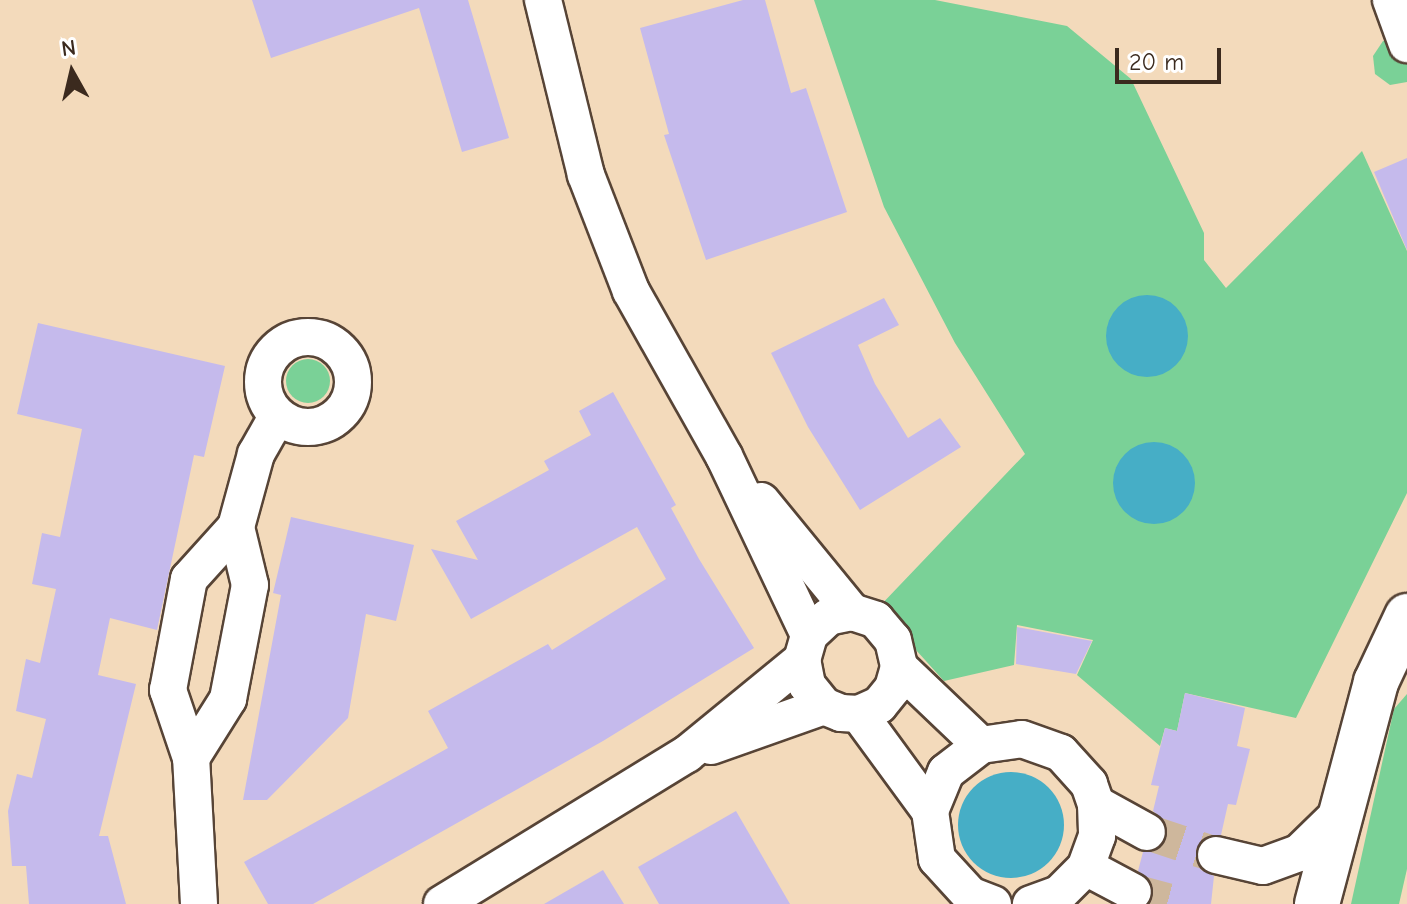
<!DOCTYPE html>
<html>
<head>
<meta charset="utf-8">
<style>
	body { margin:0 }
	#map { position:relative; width:1407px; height:904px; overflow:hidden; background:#f3dabb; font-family:"Comic Neue",sans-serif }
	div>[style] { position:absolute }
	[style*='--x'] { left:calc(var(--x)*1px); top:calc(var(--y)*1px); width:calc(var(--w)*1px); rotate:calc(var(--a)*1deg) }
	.green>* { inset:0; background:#7ad197 }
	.round { border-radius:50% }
	.water>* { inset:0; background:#46aec6 }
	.building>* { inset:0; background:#c5baec }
	.minor-tunnel>* { height:36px; margin-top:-18px; transform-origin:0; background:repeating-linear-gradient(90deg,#ceb79c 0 36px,transparent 0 54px) }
	.roads { filter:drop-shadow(2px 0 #574436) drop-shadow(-2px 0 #574436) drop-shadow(0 2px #574436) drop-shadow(0 -2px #574436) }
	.minor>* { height:36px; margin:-18px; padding:0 18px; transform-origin:18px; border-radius:18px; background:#fff }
	.minor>.ring { margin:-18px; padding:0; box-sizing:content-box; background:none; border:36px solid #fff; border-radius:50% }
	.secondary>* { height:44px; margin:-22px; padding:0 22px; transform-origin:22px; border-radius:22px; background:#fff }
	span { translate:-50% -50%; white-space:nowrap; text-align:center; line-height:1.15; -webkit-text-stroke:6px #fff; paint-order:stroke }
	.north { position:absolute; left:32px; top:32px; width:80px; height:80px; -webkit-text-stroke:6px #fff; paint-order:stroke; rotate:352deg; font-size:22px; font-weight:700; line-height:32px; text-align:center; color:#3b2a1e }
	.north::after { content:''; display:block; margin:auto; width:28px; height:36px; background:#3b2a1e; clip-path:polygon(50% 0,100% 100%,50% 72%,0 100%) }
	.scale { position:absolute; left:1115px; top:48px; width:106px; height:36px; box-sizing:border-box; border:4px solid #3b2a1e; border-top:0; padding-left:10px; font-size:24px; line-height:28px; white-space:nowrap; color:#3b2a1e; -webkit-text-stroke:6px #fff; paint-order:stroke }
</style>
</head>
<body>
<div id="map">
	<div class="green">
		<div style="clip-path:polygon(814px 0,935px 0,1067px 26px,1131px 79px,1204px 233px,1204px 260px,1226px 288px,1362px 151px,1407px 251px,1407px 493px,1296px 718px,1185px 693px,1177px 731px,1165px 728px,1160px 746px,1077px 675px,1093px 640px,1017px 625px,1014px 665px,944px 681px,878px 608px,1025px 454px,955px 343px,884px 207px)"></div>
		<div style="clip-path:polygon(1400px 39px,1407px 44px,1407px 82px,1390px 85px,1375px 74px,1373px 56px,1383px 41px)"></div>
		<div class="round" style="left:286px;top:359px;width:44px;height:44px"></div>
		<div style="clip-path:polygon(1407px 694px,1407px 869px,1399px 904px,1351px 904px,1394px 709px)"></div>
	</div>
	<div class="water">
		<div class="round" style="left:1106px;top:295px;width:82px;height:82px"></div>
		<div class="round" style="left:1113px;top:442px;width:82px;height:82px"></div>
		<div class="round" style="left:958px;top:772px;width:106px;height:106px"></div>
	</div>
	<div class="building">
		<div style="clip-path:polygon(252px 0,468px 0,509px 138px,462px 152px,419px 8px,271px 58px)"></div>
		<div style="clip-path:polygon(743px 0,765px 0,791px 93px,806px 88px,847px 212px,706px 260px,664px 135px,669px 134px,640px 28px)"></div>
		<div style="clip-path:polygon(1407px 158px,1407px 250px,1374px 172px)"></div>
		<div style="clip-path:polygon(884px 298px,899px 325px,858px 345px,875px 384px,908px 438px,940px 418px,961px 447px,860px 510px,808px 427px,771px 353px)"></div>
		<div style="clip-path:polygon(38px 323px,225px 366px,204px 457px,194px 455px,157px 630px,110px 618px,98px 675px,136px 684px,99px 836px,108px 836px,126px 904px,29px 904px,26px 866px,12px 866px,8px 811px,17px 774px,32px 778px,46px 719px,16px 711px,26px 659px,40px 663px,56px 589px,32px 584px,42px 533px,60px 537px,82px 429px,17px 414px)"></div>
		<div style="clip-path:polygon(613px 392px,676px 505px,671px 508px,699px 559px,754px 648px,603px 741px,313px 904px,268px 904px,244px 862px,448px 748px,428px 711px,548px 644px,552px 650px,666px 579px,637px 527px,471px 619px,431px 549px,478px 560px,456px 521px,549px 470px,544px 461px,591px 435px,579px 411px)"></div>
		<div style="clip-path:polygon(291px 517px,414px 545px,396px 621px,366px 614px,348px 718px,267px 800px,243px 800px,281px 595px,273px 593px)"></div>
		<div style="clip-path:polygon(1017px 627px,1092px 641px,1076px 674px,1016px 664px)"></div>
		<div style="clip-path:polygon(1185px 693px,1245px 708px,1237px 746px,1250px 749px,1236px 805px,1228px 804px,1221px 835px,1209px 835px,1196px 849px,1201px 870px,1214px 876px,1211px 904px,1150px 904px,1151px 882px,1138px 871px,1143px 852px,1158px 849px,1168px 832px,1164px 820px,1153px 811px,1159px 786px,1151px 785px,1165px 728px,1177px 731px)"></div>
		<div style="clip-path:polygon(736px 811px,790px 904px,659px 904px,638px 867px)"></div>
		<div style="clip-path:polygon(603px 870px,624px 904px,544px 904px)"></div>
	</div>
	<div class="minor-tunnel">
		<div style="--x:1147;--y:832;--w:73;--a:18.4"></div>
		<div style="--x:1133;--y:892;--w:47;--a:14.9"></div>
	</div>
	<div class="roads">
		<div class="minor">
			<div style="--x:543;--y:0;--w:180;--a:76.2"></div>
			<div style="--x:586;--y:175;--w:124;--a:68.8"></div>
			<div style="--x:631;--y:291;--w:189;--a:60.6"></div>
			<div style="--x:724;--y:456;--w:198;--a:64.6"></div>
			<div style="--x:1391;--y:0;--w:47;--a:70"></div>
			<div class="ring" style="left:263px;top:337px;width:54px;height:54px"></div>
			<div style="--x:761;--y:501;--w:144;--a:50.7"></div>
			<div style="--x:899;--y:667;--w:22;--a:106"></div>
			<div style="--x:893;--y:688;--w:22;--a:129"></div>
			<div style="--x:879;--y:705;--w:22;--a:156"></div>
			<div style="--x:859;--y:714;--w:18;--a:-177"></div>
			<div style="--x:841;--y:713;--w:18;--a:-158"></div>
			<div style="--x:824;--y:706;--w:27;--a:-129"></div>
			<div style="--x:807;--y:685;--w:25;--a:-101"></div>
			<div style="--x:802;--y:660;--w:26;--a:-74"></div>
			<div style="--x:809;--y:635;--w:26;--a:-43"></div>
			<div style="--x:828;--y:617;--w:25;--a:-12"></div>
			<div style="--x:852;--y:612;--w:25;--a:18"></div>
			<div style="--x:876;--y:620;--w:26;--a:50"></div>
			<div style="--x:893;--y:640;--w:28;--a:77"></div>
			<div style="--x:899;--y:667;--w:113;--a:43.6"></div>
			<div style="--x:859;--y:714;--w:120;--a:53.8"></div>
			<div style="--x:711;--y:746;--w:120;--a:-19.5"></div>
			<div style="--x:191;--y:758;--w:70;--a:-57.9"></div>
			<div style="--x:228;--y:699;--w:116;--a:-79.1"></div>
			<div style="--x:250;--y:585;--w:60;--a:-103.6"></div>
			<div style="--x:1096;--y:804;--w:58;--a:28.8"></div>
			<div style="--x:1216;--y:855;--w:48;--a:13.2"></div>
			<div style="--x:1263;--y:866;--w:38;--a:-20"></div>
			<div style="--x:1299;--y:853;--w:57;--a:-44.3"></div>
			<div style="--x:1086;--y:867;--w:53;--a:28"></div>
			<div style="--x:199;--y:904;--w:146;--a:-93.1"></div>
			<div style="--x:191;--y:758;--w:72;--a:-108.7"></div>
			<div style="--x:168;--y:690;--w:113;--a:-79.3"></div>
			<div style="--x:189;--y:579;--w:70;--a:-47.9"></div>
			<div style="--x:236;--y:527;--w:76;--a:-74.7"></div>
			<div style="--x:256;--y:454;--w:43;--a:-60.4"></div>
			<div style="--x:442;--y:904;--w:287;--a:-31.5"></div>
			<div style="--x:687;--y:754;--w:149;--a:-39.3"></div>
			<div style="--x:993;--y:904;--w:25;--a:-159"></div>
			<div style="--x:970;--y:895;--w:49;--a:-132.5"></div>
			<div style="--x:937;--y:859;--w:49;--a:-98.3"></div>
			<div style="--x:930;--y:811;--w:42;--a:-67.7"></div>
			<div style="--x:946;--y:772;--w:44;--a:-37.6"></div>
			<div style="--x:981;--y:745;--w:41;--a:-8.3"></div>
			<div style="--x:1022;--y:739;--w:41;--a:19.7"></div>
			<div style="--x:1061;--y:753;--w:42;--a:47.9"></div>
			<div style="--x:1089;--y:784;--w:21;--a:71"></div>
			<div style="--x:1096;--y:804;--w:32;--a:88"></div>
			<div style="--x:1097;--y:836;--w:33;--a:110"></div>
			<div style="--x:1086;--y:867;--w:38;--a:135"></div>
			<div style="--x:1059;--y:894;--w:30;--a:160"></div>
		</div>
		<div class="secondary">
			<div style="--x:1317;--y:904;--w:230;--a:-75.1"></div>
			<div style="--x:1376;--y:682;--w:73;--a:-64.8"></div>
		</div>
	</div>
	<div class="north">N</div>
	<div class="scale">20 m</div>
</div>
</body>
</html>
